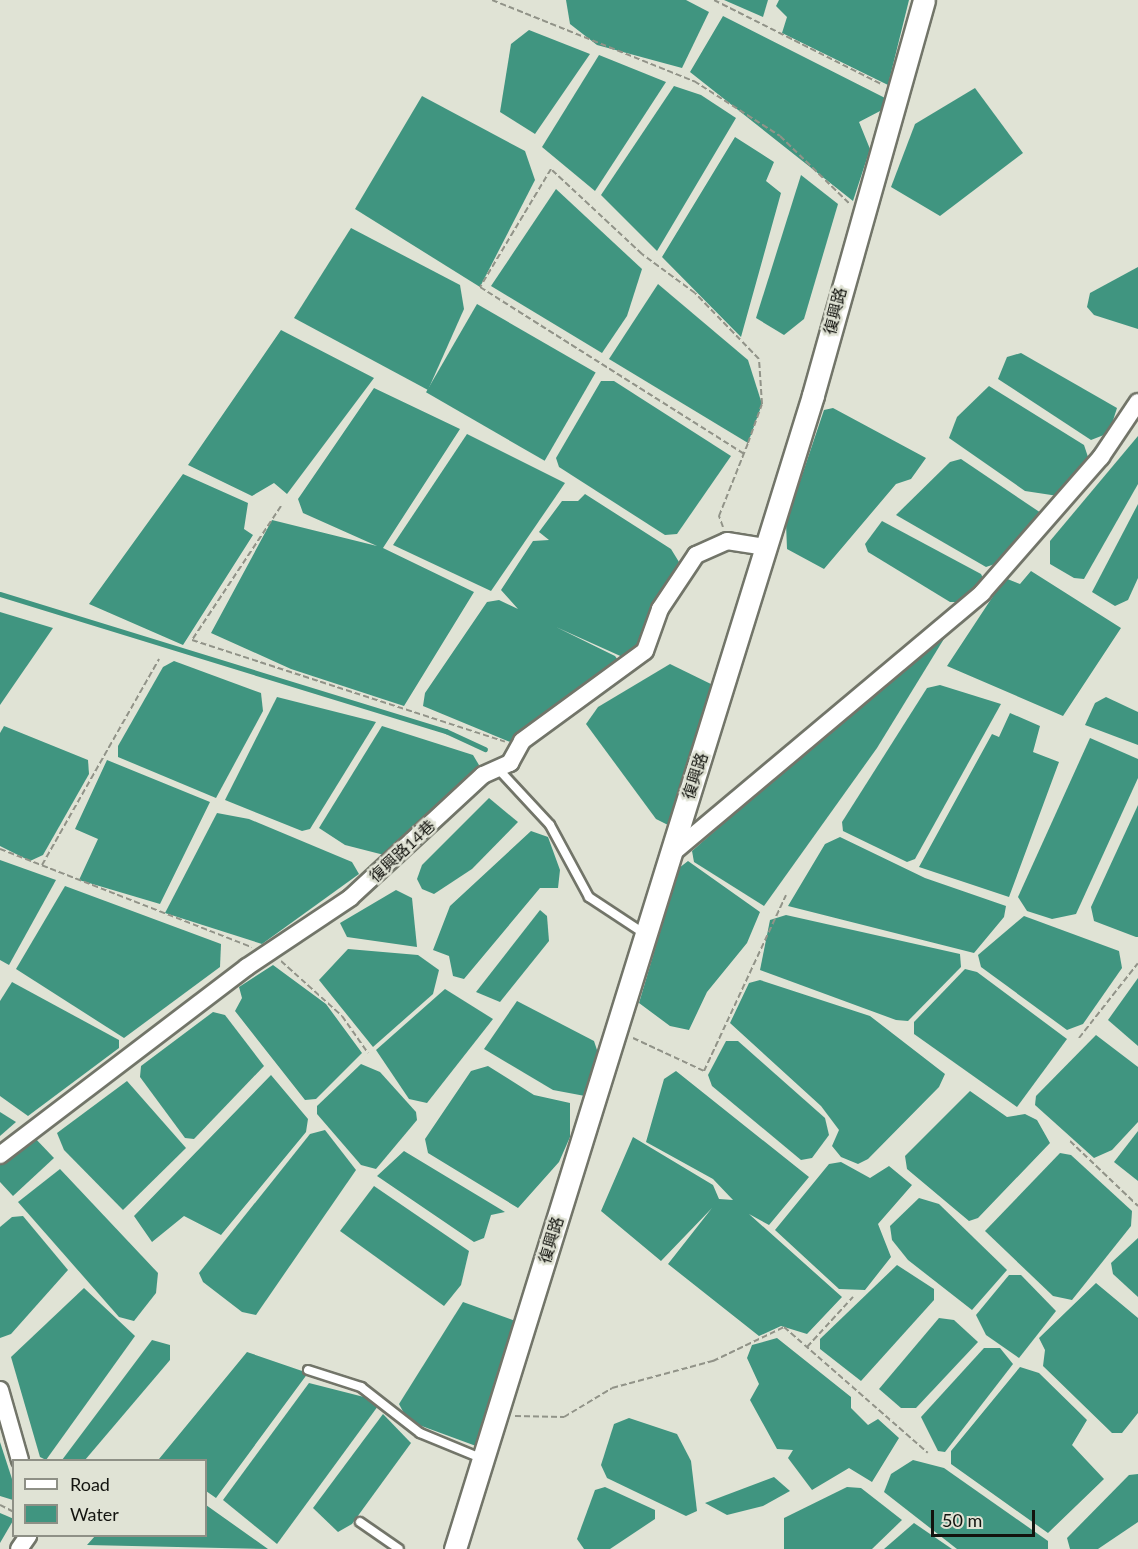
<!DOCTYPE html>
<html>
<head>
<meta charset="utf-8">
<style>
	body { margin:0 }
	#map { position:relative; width:1138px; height:1549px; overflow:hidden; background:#e0e3d5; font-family:Lato,"Noto Sans TC",sans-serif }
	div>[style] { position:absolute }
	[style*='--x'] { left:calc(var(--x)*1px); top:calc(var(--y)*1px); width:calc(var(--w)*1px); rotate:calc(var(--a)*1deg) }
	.water>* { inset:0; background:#409580; transform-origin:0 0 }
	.stream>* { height:4.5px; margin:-2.25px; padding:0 2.25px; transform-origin:2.25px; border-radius:2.25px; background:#409580 }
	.path>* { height:2px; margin-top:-1px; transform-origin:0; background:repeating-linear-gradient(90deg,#919388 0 6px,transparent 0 9px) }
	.roads { filter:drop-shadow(2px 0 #727569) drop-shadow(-2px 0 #727569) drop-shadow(0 2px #727569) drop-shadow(0 -2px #727569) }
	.service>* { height:8px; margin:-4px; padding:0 4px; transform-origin:4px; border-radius:4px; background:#fff }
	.minor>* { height:16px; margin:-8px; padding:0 8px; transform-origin:8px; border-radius:8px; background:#fff }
	.tertiary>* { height:21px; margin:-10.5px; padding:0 10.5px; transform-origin:10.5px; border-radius:10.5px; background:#fff }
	span { translate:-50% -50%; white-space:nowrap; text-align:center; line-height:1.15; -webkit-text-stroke:5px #e0e3d5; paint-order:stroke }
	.street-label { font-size:16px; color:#13140f }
	.legend { position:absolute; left:12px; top:1459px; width:195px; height:78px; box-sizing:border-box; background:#e0e3d5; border:2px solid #8e9086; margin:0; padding:8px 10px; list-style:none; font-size:18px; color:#13140f }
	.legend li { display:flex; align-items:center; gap:12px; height:30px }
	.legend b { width:30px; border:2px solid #8e9086 }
	.scale { position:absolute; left:931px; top:1510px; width:104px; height:27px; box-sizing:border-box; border:3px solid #13140f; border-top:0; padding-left:8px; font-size:18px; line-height:21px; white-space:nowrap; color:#13140f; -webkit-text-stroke:4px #e0e3d5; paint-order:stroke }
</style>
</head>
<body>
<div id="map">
	<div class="water">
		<div style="clip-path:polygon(566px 0,686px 0,709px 12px,682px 68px,597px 45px,570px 24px)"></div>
		<div style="clip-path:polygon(724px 0,768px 0,763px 17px)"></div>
		<div style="clip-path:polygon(779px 0,909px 0,888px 85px,782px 33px,787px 17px,776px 6px)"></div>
		<div style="clip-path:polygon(723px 16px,889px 100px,882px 110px,859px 122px,870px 149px,853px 201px,690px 72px)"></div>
		<div style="clip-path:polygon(529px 30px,590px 54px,535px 134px,500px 112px,511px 44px)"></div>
		<div style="clip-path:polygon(599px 55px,666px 82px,595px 191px,542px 147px)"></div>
		<div style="clip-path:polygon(674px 86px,701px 95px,736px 118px,657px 251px,601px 195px)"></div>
		<div style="clip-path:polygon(975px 88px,1023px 153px,940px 216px,891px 187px,915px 124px)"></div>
		<div style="clip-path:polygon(422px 96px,525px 151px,535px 180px,480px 287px,355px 209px)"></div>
		<div style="clip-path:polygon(735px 137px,774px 162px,766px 181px,781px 193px,741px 337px,662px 257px)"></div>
		<div style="clip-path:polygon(801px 175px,838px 204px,804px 319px,784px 335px,756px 318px)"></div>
		<div style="clip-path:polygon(556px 189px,642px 269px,627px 316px,602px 353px,491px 286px)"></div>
		<div style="clip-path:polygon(351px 228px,460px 285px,464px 309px,428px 390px,294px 318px)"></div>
		<div style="clip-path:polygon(1138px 267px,1138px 329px,1094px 315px,1087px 307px,1090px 293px)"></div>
		<div style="clip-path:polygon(658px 284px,748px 360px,762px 404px,748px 443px,609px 359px)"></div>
		<div style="left:477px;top:304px;width:137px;height:102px;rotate:30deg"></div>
		<div style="clip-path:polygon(281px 330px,374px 378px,287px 494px,274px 483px,252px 496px,188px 465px)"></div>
		<div style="clip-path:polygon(1021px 353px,1117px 408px,1109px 433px,1091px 440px,998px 379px,1007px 357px)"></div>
		<div style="clip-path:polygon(601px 381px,614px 381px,731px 456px,677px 534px,665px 535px,559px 467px,556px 458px)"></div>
		<div style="clip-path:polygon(989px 386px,1084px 445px,1089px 460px,1058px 496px,1025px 491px,949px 438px,957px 417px)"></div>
		<div style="clip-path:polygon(374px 388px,460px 429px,383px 548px,474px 592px,404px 706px,291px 669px,211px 633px,272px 520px,377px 546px,303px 513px,298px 499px)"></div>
		<div style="clip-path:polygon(833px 408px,926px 458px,911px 479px,896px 484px,824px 569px,787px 549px,786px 523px,824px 410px)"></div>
		<div style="clip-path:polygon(467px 434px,565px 483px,491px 591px,393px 545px)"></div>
		<div style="clip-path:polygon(1138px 436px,1138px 484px,1084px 579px,1074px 578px,1050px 564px,1050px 541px)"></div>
		<div style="clip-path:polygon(961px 459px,1041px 513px,1001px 562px,986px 567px,896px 515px,950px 462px)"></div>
		<div style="clip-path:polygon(183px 474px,248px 503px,244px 529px,253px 535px,183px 645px,89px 604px)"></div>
		<div style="clip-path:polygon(585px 494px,671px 549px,679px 562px,642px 647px,627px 659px,556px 627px,615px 656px,621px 664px,515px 744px,423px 706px,425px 693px,487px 602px,499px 600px,518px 609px,501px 590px,533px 541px,549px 540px,539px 532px,562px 501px,578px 501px)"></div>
		<div style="clip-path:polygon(1138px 504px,1138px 578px,1128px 600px,1115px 606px,1092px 592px)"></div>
		<div style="clip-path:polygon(882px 521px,981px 574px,984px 580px,961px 602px,950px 602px,868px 552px,865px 544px)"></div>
		<div style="clip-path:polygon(1031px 571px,1121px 628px,1063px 716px,947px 666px,1005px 578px,1020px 584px)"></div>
		<div style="clip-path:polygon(0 612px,53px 628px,0 705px)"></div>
		<div style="clip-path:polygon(958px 616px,877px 748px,764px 906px,694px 862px,692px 851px)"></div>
		<div style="clip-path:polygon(174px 661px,261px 693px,263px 711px,216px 798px,118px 757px,118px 746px,163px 667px)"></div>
		<div style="clip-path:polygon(670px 664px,715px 686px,668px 825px,656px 819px,586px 724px,598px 707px)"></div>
		<div style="clip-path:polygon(940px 685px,1001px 704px,915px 859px,907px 862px,843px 831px,842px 822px,927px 688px)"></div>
		<div style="clip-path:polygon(277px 697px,376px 722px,310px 829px,302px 831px,225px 800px)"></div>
		<div style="clip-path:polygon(1106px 697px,1138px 712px,1138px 745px,1085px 725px,1095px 703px)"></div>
		<div style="clip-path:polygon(1010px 713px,1040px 726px,1033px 752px,1059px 762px,1009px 897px,919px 867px,992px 734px,999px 737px)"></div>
		<div style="clip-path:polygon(4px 726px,88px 760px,89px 774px,43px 855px,30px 861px,0 846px,0 733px)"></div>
		<div style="clip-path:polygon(382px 726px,473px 755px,479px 765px,388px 856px,345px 845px,319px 828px)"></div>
		<div style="clip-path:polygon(1090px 738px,1138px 759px,1138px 778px,1076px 914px,1052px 919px,1027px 911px,1018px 897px)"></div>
		<div style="clip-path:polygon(107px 760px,210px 802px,160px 904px,79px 880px,98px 839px,75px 829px)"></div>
		<div style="clip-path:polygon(489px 798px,518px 822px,472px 869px,434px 894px,422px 889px,417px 879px,422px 865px)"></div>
		<div style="clip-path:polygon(1138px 805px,1138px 937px,1136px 937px,1094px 921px,1091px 907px)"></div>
		<div style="clip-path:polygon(217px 813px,249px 819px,352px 862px,359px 874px,262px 944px,165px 913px)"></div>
		<div style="clip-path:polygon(531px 831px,548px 837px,560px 870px,558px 888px,540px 888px,464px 979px,453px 976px,449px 956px,433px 950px,450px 906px)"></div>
		<div style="clip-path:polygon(840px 837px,925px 878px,1006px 906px,1004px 917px,974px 953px,788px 906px,825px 844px)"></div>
		<div style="clip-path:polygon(0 860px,56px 880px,9px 965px,0 960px)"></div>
		<div style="clip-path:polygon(688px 861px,760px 912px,747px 943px,707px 992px,689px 1030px,670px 1026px,639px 1003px,679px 868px)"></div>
		<div style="clip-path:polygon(65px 886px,221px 944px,220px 967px,124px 1038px,16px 969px)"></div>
		<div style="clip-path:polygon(396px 890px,412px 898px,417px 947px,347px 937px,340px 923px)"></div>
		<div style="clip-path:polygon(540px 910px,547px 916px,549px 941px,500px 1002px,476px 992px)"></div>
		<div style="clip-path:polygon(786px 915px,960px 954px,961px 967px,908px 1021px,896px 1020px,760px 970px,770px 920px)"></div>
		<div style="clip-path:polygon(1024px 916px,1119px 951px,1122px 968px,1083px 1024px,1067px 1030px,981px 967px,978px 955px)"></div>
		<div style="clip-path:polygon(348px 949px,418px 955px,439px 970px,433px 994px,373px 1047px,319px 980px)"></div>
		<div style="clip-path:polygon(273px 965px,326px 1004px,362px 1053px,316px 1099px,305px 1100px,235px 1011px,242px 998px,239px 987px)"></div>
		<div style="clip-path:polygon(965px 969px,977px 972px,1067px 1039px,1017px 1107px,914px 1034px,914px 1022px)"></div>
		<div style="clip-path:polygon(1138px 978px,1138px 1046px,1108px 1020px)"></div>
		<div style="clip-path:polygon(760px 980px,870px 1016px,945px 1074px,939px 1087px,868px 1159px,858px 1164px,841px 1157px,832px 1146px,839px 1130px,821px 1106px,730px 1023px,749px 983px)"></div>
		<div style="clip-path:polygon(12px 982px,119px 1040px,119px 1048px,28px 1116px,0 1096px,0 1001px)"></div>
		<div style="clip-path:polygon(445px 989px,493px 1019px,427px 1103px,409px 1099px,376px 1050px)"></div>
		<div style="clip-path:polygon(517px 1001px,594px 1041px,598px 1053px,585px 1096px,553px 1090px,484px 1049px)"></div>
		<div style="clip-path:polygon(213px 1012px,225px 1015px,264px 1066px,194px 1139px,185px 1138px,140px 1077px,141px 1066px)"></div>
		<div style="clip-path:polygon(1096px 1035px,1138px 1067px,1138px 1122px,1112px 1150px,1094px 1158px,1035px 1105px,1036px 1096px)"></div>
		<div style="clip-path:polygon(726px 1041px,738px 1041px,825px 1118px,829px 1135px,812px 1158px,801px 1160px,712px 1086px,708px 1075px)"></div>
		<div style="clip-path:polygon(361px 1064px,380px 1072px,416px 1112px,417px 1120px,376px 1169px,361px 1165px,317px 1114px,317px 1106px)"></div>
		<div style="clip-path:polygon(488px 1066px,534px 1095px,570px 1103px,570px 1137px,559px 1162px,518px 1208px,428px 1153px,425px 1139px,471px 1071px)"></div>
		<div style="clip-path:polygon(676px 1071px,809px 1177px,769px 1225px,749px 1214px,842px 1297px,807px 1334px,781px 1326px,759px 1336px,668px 1264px,712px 1208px,661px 1261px,601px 1211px,633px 1137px,713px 1185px,719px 1199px,733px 1200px,713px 1179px,646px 1142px,664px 1079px)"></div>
		<div style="clip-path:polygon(271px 1075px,308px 1119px,306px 1132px,221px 1235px,184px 1216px,152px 1242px,134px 1216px)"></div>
		<div style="clip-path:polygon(127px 1081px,186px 1148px,123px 1210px,64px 1150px,57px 1133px)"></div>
		<div style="clip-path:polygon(970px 1091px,1007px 1117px,1025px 1114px,1037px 1120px,1050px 1143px,978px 1218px,969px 1221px,907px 1169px,905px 1156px)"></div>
		<div style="clip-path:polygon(0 1112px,16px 1122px,0 1136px)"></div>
		<div style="clip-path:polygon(325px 1130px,356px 1170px,256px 1315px,242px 1312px,203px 1282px,199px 1273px,310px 1134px)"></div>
		<div style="clip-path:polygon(1138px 1131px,1138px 1181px,1114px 1162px)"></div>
		<div style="clip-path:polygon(32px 1135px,54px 1158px,13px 1196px,0 1182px,0 1162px)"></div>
		<div style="clip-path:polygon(404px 1151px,505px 1212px,491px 1215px,484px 1238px,474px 1242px,377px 1176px)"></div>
		<div style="clip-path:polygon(1060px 1153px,1071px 1155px,1132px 1211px,1131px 1226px,1072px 1300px,1053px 1296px,985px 1231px)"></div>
		<div style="clip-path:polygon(841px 1162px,870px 1178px,889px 1166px,912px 1185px,878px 1224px,891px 1257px,865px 1290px,839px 1289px,775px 1230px,829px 1164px)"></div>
		<div style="clip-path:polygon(60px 1169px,158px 1273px,156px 1293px,134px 1321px,119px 1317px,18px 1202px)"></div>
		<div style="clip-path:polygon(374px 1186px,469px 1251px,461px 1285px,444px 1306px,340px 1231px)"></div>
		<div style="clip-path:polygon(919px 1198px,939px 1204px,1007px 1270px,972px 1310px,908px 1260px,892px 1240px,890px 1226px)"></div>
		<div style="clip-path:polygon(23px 1216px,68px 1270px,11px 1334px,0 1338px,0 1227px,12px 1217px)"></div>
		<div style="clip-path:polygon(1138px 1238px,1138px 1297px,1113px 1274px,1111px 1263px)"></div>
		<div style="clip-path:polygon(897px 1265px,934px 1289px,934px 1300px,861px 1381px,820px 1349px,820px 1339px)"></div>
		<div style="clip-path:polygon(1009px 1275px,1021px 1275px,1056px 1311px,1019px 1358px,986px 1335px,976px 1315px)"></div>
		<div style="clip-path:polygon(1096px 1283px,1138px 1318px,1138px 1413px,1122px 1433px,1112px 1433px,1043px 1366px,1045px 1350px,1039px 1338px)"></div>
		<div style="clip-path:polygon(84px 1288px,135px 1336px,46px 1460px,40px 1457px,11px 1357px)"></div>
		<div style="clip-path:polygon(463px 1302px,518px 1322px,476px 1446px,408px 1421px,399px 1404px)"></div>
		<div style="clip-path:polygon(939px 1318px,954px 1320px,978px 1342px,916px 1408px,901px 1408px,879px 1389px)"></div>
		<div style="clip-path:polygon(777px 1338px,851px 1397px,851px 1408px,868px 1425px,878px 1419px,899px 1438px,872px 1482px,849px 1468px,812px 1490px,788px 1458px,793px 1450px,777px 1449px,750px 1400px,759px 1384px,747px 1358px,752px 1345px)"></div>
		<div style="clip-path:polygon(152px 1340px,170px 1345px,170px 1360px,85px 1460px,62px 1460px)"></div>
		<div style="clip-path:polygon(984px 1348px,1000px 1348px,1013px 1364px,945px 1452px,938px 1451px,921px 1417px)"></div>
		<div style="clip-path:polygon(247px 1352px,308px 1373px,216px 1498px,206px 1491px,206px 1460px,159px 1459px)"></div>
		<div style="clip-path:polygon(1020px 1367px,1039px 1373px,1087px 1420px,1072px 1445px,1104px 1479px,1048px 1533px,951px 1464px,951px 1451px)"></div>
		<div style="clip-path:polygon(309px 1383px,364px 1397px,378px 1406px,277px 1544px,223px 1500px)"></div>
		<div style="clip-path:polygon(383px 1414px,411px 1443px,352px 1524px,338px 1532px,313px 1508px)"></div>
		<div style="clip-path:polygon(629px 1418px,677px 1434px,691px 1461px,697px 1511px,686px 1516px,607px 1478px,601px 1465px,614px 1424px)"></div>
		<div style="clip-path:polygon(0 1442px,13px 1482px,13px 1500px,0 1496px)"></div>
		<div style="clip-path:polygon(913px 1460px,944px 1468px,1048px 1541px,1048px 1549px,957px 1549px,884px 1492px,891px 1474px)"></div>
		<div style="clip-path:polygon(1138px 1474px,1138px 1522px,1098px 1549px,1070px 1549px,1067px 1538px,1129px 1475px)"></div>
		<div style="clip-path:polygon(774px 1477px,790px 1491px,763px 1506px,727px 1515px,705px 1503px)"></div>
		<div style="clip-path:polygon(605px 1487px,655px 1510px,655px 1519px,610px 1549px,584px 1549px,577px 1539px,595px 1490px)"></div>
		<div style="clip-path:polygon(847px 1487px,861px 1488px,902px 1520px,872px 1549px,784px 1549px,784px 1518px)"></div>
		<div style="clip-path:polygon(206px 1505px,268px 1549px,87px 1545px,95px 1536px,206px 1536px)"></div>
		<div style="clip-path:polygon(0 1513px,14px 1519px,0 1543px)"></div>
		<div style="clip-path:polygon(914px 1523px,952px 1549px,884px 1549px)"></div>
	</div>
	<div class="stream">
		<div style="--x:0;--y:594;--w:467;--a:17.1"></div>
		<div style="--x:446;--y:731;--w:43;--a:24.8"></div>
	</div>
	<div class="path">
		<div style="--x:492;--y:0;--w:218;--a:21.9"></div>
		<div style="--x:694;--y:81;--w:102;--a:32.6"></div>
		<div style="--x:780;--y:136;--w:96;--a:44.2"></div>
		<div style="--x:714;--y:0;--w:189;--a:26.7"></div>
		<div style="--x:281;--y:506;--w:161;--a:123.6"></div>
		<div style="--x:192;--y:640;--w:329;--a:18"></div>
		<div style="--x:723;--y:527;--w:12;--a:-110"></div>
		<div style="--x:719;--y:516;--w:79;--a:-68.3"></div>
		<div style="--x:748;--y:443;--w:41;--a:-70.3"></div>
		<div style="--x:762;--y:404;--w:45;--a:-93.8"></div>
		<div style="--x:759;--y:359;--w:92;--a:-134.1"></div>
		<div style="--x:695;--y:293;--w:66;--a:-143.7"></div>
		<div style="--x:642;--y:254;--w:125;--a:-137"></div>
		<div style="--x:551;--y:169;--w:138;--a:121"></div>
		<div style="--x:480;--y:287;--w:312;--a:32.3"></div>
		<div style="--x:0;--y:849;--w:270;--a:21.3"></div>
		<div style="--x:42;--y:865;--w:237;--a:-60.4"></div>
		<div style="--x:281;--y:961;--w:82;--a:42"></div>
		<div style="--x:342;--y:1016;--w:45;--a:54.9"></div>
		<div style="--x:633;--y:1038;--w:78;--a:24.9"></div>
		<div style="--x:704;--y:1071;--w:194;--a:-65"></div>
		<div style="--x:1079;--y:1038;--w:95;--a:-51.8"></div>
		<div style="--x:1070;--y:1141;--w:94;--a:43.7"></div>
		<div style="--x:807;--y:1347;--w:68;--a:-47.4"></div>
		<div style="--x:515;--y:1416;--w:49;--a:1.2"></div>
		<div style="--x:564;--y:1417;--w:56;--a:-31.1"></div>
		<div style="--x:612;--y:1388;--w:105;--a:-15"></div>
		<div style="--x:713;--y:1361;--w:79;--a:-25.6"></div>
		<div style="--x:784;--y:1327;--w:191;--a:41.2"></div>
		<div style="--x:0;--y:1505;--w:16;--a:27"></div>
	</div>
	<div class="roads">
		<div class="service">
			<div style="--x:501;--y:772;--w:72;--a:47.2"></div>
			<div style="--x:550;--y:825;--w:82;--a:61.6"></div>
			<div style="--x:589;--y:897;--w:67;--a:33.5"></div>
			<div style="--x:308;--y:1370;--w:56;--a:17.8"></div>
			<div style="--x:361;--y:1387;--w:75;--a:37.9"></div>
			<div style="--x:420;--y:1433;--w:68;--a:22.4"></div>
			<div style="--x:360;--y:1522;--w:47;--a:34.7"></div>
		</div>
		<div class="minor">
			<div style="--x:669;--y:856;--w:409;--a:-40"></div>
			<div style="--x:982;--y:593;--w:181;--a:-48.8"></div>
			<div style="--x:1101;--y:457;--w:66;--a:-56.1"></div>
			<div style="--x:0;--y:1155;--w:310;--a:-37.3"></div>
			<div style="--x:247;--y:967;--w:124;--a:-33.8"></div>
			<div style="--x:350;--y:898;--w:181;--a:-42.8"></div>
			<div style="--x:483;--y:775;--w:30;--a:-24"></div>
			<div style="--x:510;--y:763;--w:25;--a:-61"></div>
			<div style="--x:522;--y:741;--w:152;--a:-36.2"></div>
			<div style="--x:645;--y:651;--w:45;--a:-70.3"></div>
			<div style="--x:660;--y:609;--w:65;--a:-56.3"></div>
			<div style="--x:696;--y:555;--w:34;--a:-24"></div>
			<div style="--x:727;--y:541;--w:38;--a:9"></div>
			<div style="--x:0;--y:1390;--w:73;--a:74.1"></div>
			<div style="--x:19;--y:1549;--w:16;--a:-55"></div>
		</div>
		<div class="tertiary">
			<div style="--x:455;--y:1549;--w:1208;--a:-72.76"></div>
			<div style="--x:813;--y:395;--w:410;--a:-74.3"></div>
		</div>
	</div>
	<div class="street-label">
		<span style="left:835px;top:311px;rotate:-76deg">復興路</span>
		<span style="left:695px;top:776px;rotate:-72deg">復興路</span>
		<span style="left:402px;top:851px;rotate:-43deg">復興路14巷</span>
		<span style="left:551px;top:1240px;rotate:-73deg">復興路</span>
	</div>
	<ul class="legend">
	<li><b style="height:8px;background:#fff"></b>Road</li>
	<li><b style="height:16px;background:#409580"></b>Water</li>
	</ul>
	<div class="scale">50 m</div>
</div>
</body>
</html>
